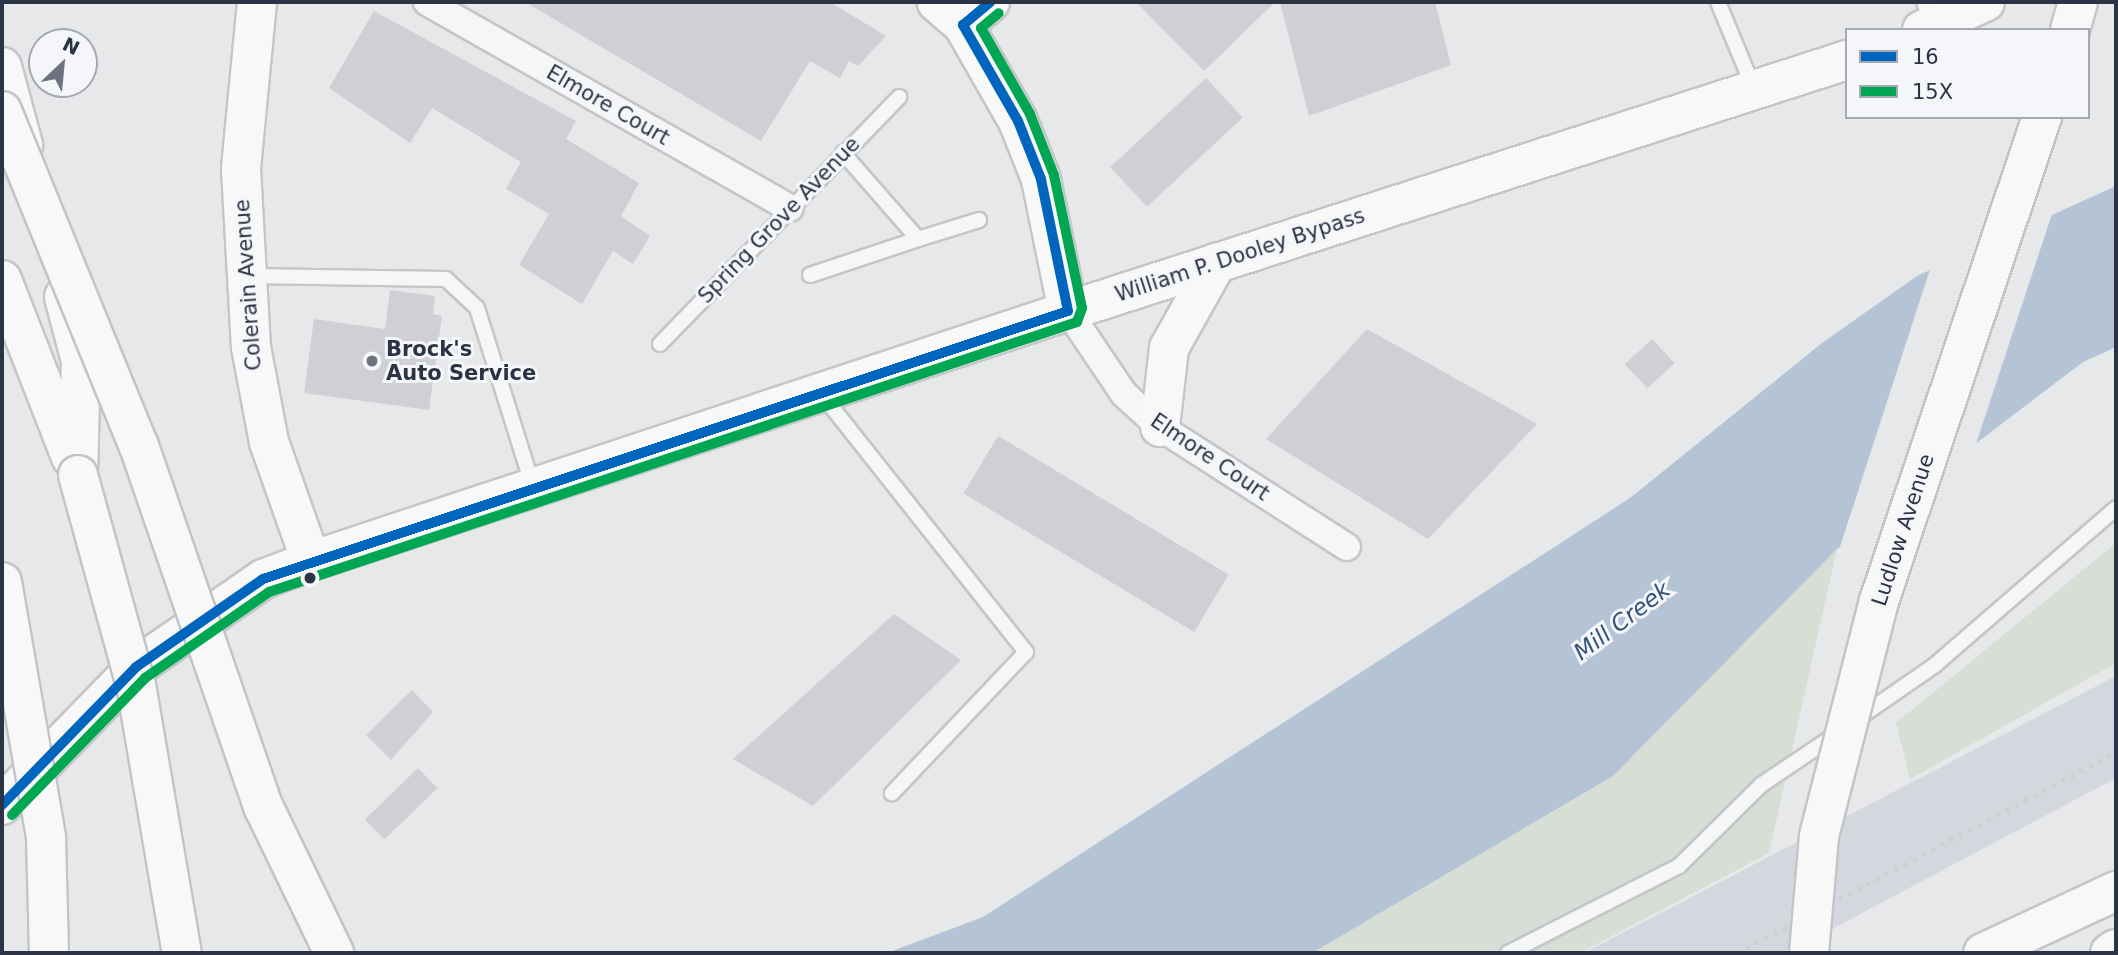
<!DOCTYPE html>
<html>
<head>
<meta charset="utf-8">
<style>
	body { margin:0 }
	#map { position:relative; width:2118px; height:955px; overflow:hidden; background:#e6e8ea; font-family:"DejaVu Sans",sans-serif }
	div>[style] { position:absolute }
	[style*='--x'] { left:calc(var(--x)*1px); top:calc(var(--y)*1px); width:calc(var(--w)*1px); rotate:calc(var(--a)*1deg) }
	.built>* { inset:0; background:#d4d7dd }
	.green>* { inset:0; background:#d6ded6 }
	.water>* { inset:0; background:#b4c4d5 }
	.pier>* { inset:0; background:#e6e8ea }
	.building>* { inset:0; background:#ced0d3; transform-origin:0 0 }
	.roads { filter:drop-shadow(2px 0 #c4c6c8) drop-shadow(-2px 0 #c4c6c8) drop-shadow(0 2px #c4c6c8) drop-shadow(0 -2px #c4c6c8) }
	.lane>* { height:14px; margin:-7px; padding:0 7px; transform-origin:7px; border-radius:7px; background:#f5f6f7 }
	.street>* { height:26px; margin:-13px; padding:0 13px; transform-origin:13px; border-radius:13px; background:#f5f6f7 }
	.secondary>* { height:38px; margin:-19px; padding:0 19px; transform-origin:19px; border-radius:19px; background:#f8f8f8 }
	.primary>* { height:38px; margin:-19px; padding:0 19px; transform-origin:19px; border-radius:19px; background:#f8f8f8 }
	.highway>* { height:38px; margin:-19px; padding:0 19px; transform-origin:19px; border-radius:19px; background:#f8f8f8 }
	.rail>* { height:5px; margin-top:-2.5px; transform-origin:0; background:repeating-linear-gradient(90deg,#cecfd2 0 3.5px,transparent 0 10.5px) }
	.bridges { filter:drop-shadow(2px 0 #c2c5c8) drop-shadow(-2px 0 #c2c5c8) drop-shadow(0 2px #c2c5c8) drop-shadow(0 -2px #c2c5c8) }
	.primary-bridge>* { height:38px; margin:-19px; padding:0 19px; transform-origin:19px; border-radius:19px; background:#f8f8f8 }
	.highway-bridge>* { height:38px; margin:-19px; padding:0 19px; transform-origin:19px; border-radius:19px; background:#f8f8f8 }
	.bus-1>* { height:10px; margin:-5px; padding:0 5px; transform-origin:5px; border-radius:5px; background:#0065bd }
	.bus-2>* { height:10px; margin:-5px; padding:0 5px; transform-origin:5px; border-radius:5px; background:#00a651 }
	.dots>* { width:19px; height:19px; translate:-50% -50%; box-sizing:border-box; border:4px solid #f4f6f9; border-radius:50% }
	span { translate:-50% -50%; white-space:nowrap; text-align:center; line-height:1.15; -webkit-text-stroke:6px #f4f6f9; paint-order:stroke }
	.street-label { font-size:21px; color:#2b3445 }
	.poi-label { font-size:21px; color:#2b3445; font-weight:700 }
	.left { translate:0 -50%; text-align:left }
	.water-label { font-size:23px; color:#34527a; font-style:italic }
	.frame { position:absolute; inset:0; border:4px solid #2b3445; pointer-events:none }
	.legend { position:absolute; left:1845px; top:28px; width:245px; height:91px; box-sizing:border-box; background:#f4f6f9; border:2px solid #a4a8b1; margin:0; padding:9px 12px; list-style:none; font-size:21px; color:#2b3445 }
	.legend li { display:flex; align-items:center; gap:14px; height:35px }
	.legend b { width:35px; border:2px solid #a4a8b1 }
	.north { position:absolute; left:28px; top:28px; width:70px; height:70px; box-sizing:border-box; background:#f4f6f9; border:2px solid #a4a8b1; border-radius:50%; rotate:26deg; font-size:19px; font-weight:700; line-height:28px; text-align:center; color:#2b3445 }
	.north::after { content:''; display:block; margin:auto; width:24px; height:32px; background:#6c737f; clip-path:polygon(50% 0,100% 100%,50% 72%,0 100%) }
</style>
</head>
<body>
<div id="map">
	<div class="built">
		<div style="clip-path:polygon(2116px 676px,2116px 778px,1787px 953px,1584px 953px)"></div>
	</div>
	<div class="green">
		<div style="clip-path:polygon(2116px 543px,2116px 663px,1910px 779px,1896px 723px)"></div>
		<div style="clip-path:polygon(1837px 549px,1769px 853px,1580px 953px,1312px 953px,1613px 776px)"></div>
	</div>
	<div class="water">
		<div style="clip-path:polygon(2116px 186px,2116px 347px,2083px 362px,1837px 549px,1613px 776px,1312px 953px,887px 953px,983px 917px,1630px 498px,1822px 343px,1917px 276px)"></div>
	</div>
	<div class="pier">
		<div style="clip-path:polygon(2053px 211px,1974px 450px,1838px 553px,1931px 266px)"></div>
	</div>
	<div class="building">
		<div style="clip-path:polygon(525px 2px,830px 2px,886px 36px,858px 66px,849px 61px,840px 78px,810px 61px,761px 141px)"></div>
		<div style="clip-path:polygon(1136px 2px,1275px 2px,1204px 71px)"></div>
		<div style="clip-path:polygon(1280px 2px,1435px 2px,1451px 65px,1309px 116px)"></div>
		<div style="clip-path:polygon(374px 11px,576px 121px,566px 139px,639px 183px,621px 216px,650px 236px,633px 264px,613px 251px,582px 304px,519px 265px,549px 214px,506px 189px,521px 162px,432px 108px,410px 143px,329px 88px)"></div>
		<div style="left:1206px;top:78px;width:54px;height:131px;rotate:47deg"></div>
		<div style="clip-path:polygon(390px 290px,435px 296px,433px 314px,442px 316px,429px 410px,304px 393px,314px 319px,385px 329px)"></div>
		<div style="clip-path:polygon(1367px 329px,1537px 424px,1428px 539px,1266px 439px)"></div>
		<div style="left:1652px;top:339px;width:33px;height:37px;rotate:47deg"></div>
		<div style="left:998px;top:436px;width:269px;height:67px;rotate:31deg"></div>
		<div style="clip-path:polygon(894px 614px,961px 660px,813px 806px,733px 759px)"></div>
		<div style="clip-path:polygon(412px 690px,433px 712px,391px 760px,366px 735px)"></div>
		<div style="left:418px;top:768px;width:28px;height:74px;rotate:46deg"></div>
	</div>
	<div class="roads">
		<div class="lane">
			<div style="--x:1718;--y:2;--w:94;--a:67.5"></div>
			<div style="--x:1924;--y:2;--w:22;--a:69"></div>
			<div style="--x:843;--y:153;--w:114;--a:48.9"></div>
			<div style="--x:918;--y:239;--w:64;--a:-17.3"></div>
			<div style="--x:810;--y:275;--w:114;--a:-18.4"></div>
			<div style="--x:249;--y:276;--w:197;--a:0.9"></div>
			<div style="--x:446;--y:279;--w:42;--a:43.1"></div>
			<div style="--x:477;--y:308;--w:188;--a:72.6"></div>
			<div style="--x:660;--y:344;--w:344;--a:-45.9"></div>
			<div style="--x:823;--y:396;--w:327;--a:51.6"></div>
			<div style="--x:1026;--y:652;--w:195;--a:133.5"></div>
			<div style="--x:1857;--y:719;--w:95;--a:-34.7"></div>
			<div style="--x:1935;--y:665;--w:240;--a:-40.9"></div>
			<div style="--x:1508;--y:953;--w:192;--a:-27"></div>
			<div style="--x:1679;--y:866;--w:115;--a:-44.6"></div>
			<div style="--x:1761;--y:785;--w:93;--a:-34"></div>
		</div>
		<div class="street">
			<div style="--x:427;--y:2;--w:417;--a:29.6"></div>
			<div style="--x:1068;--y:311;--w:100;--a:56"></div>
			<div style="--x:1124;--y:394;--w:49;--a:42.5"></div>
			<div style="--x:1160;--y:427;--w:222;--a:32.7"></div>
		</div>
		<div class="secondary">
			<div style="--x:963;--y:25;--w:35;--a:-40"></div>
			<div style="--x:1922;--y:30;--w:69;--a:-24"></div>
			<div style="--x:1068;--y:311;--w:818;--a:-17.86"></div>
			<div style="--x:1160;--y:427;--w:80;--a:-83.5"></div>
			<div style="--x:1169;--y:348;--w:98;--a:-60.8"></div>
			<div style="--x:2;--y:805;--w:192;--a:-45.8"></div>
			<div style="--x:136;--y:667;--w:155;--a:-34.7"></div>
			<div style="--x:263;--y:579;--w:51;--a:-20.6"></div>
		</div>
		<div class="primary">
			<div style="--x:257;--y:2;--w:168;--a:95.5"></div>
			<div style="--x:241;--y:169;--w:178;--a:86.8"></div>
			<div style="--x:251;--y:347;--w:97;--a:79.3"></div>
			<div style="--x:269;--y:442;--w:126;--a:70.6"></div>
			<div style="--x:311;--y:561;--w:797;--a:-18.28"></div>
			<div style="--x:1068;--y:311;--w:135;--a:-101.6"></div>
			<div style="--x:1041;--y:179;--w:62;--a:-111.6"></div>
			<div style="--x:1018;--y:121;--w:111;--a:-119.8"></div>
			<div style="--x:963;--y:25;--w:35;--a:-139"></div>
			<div style="--x:2070;--y:30;--w:29;--a:-74"></div>
		</div>
		<div class="highway">
			<div style="--x:2;--y:67;--w:81;--a:74.9"></div>
			<div style="--x:2;--y:280;--w:190;--a:68.7"></div>
			<div style="--x:64;--y:297;--w:66;--a:75.1"></div>
			<div style="--x:81;--y:361;--w:114;--a:91.5"></div>
			<div style="--x:1983;--y:953;--w:147;--a:-25"></div>
			<div style="--x:2110;--y:953;--w:7;--a:-34"></div>
		</div>
	</div>
	<div class="rail">
		<div style="--x:1737;--y:953;--w:429;--a:-27.9"></div>
	</div>
	<div class="bridges">
		<div class="primary-bridge">
			<div style="--x:1809;--y:953;--w:117;--a:-85.1"></div>
			<div style="--x:1819;--y:836;--w:243;--a:-75.7"></div>
			<div style="--x:1879;--y:601;--w:511;--a:-71.39"></div>
		</div>
		<div class="highway-bridge">
			<div style="--x:2;--y:111;--w:362;--a:67.8"></div>
			<div style="--x:139;--y:446;--w:383;--a:71"></div>
			<div style="--x:264;--y:808;--w:161;--a:64.2"></div>
			<div style="--x:78;--y:475;--w:218;--a:74.6"></div>
			<div style="--x:136;--y:685;--w:272;--a:80.3"></div>
			<div style="--x:2;--y:582;--w:260;--a:80.2"></div>
			<div style="--x:46;--y:838;--w:115;--a:88.5"></div>
		</div>
	</div>
	<div class="bus-1">
		<div style="--x:2;--y:805;--w:192;--a:-45.8"></div>
		<div style="--x:136;--y:667;--w:155;--a:-34.7"></div>
		<div style="--x:263;--y:579;--w:848;--a:-18.41"></div>
		<div style="--x:1068;--y:311;--w:135;--a:-101.6"></div>
		<div style="--x:1041;--y:179;--w:62;--a:-111.6"></div>
		<div style="--x:1018;--y:121;--w:111;--a:-119.8"></div>
		<div style="--x:963;--y:25;--w:35;--a:-40"></div>
	</div>
	<div class="bus-2">
		<div style="--x:12;--y:815;--w:191;--a:-45.8"></div>
		<div style="--x:145;--y:678;--w:151;--a:-34.7"></div>
		<div style="--x:269;--y:592;--w:852;--a:-18.48"></div>
		<div style="--x:1077;--y:322;--w:15;--a:-70"></div>
		<div style="--x:1082;--y:308;--w:136;--a:-101.9"></div>
		<div style="--x:1054;--y:175;--w:66;--a:-111.5"></div>
		<div style="--x:1030;--y:114;--w:99;--a:-119.7"></div>
		<div style="--x:981;--y:28;--w:23;--a:-40"></div>
	</div>
	<div class="dots">
		<div style="left:372px;top:361px;background:#6c737f"></div>
		<div style="left:310px;top:578px;background:#2b3445"></div>
	</div>
	<div class="street-label">
		<span style="left:608px;top:105px;rotate:30deg">Elmore Court</span>
		<span style="left:779px;top:220px;rotate:-46deg">Spring Grove Avenue</span>
		<span style="left:1240px;top:255px;rotate:-18deg">William P. Dooley Bypass</span>
		<span style="left:248px;top:285px;rotate:-94deg">Colerain Avenue</span>
		<span style="left:1210px;top:457px;rotate:34deg">Elmore Court</span>
		<span style="left:1903px;top:530px;rotate:-72deg">Ludlow Avenue</span>
	</div>
	<div class="poi-label">
		<span class="left" style="left:386px;top:361px">Brock's<br>Auto Service</span>
	</div>
	<div class="water-label">
		<span style="left:1622px;top:621px;rotate:-37deg">Mill Creek</span>
	</div>
	<div class="frame"></div>
	<ul class="legend">
	<li><b style="height:9px;background:#0065bd"></b>16</li>
	<li><b style="height:9px;background:#00a651"></b>15X</li>
	</ul>
	<div class="north">N</div>
</div>
</body>
</html>
